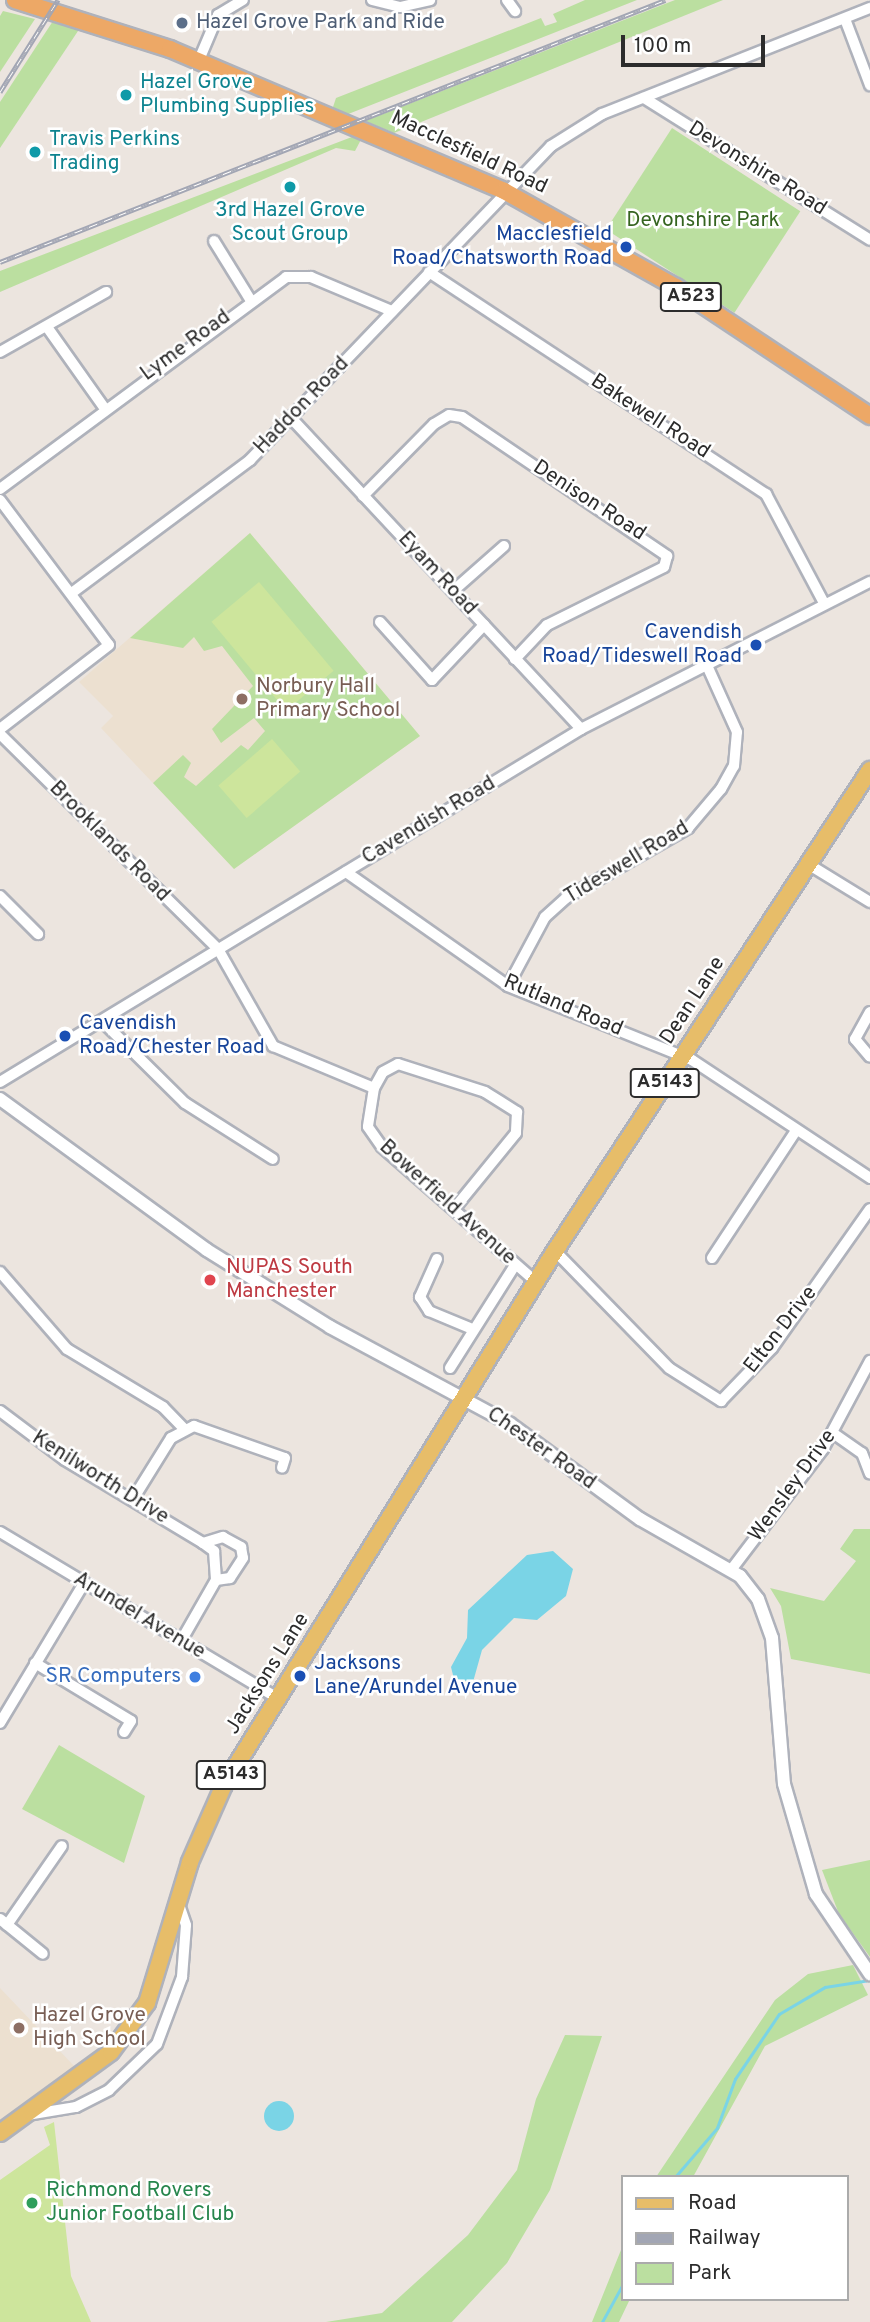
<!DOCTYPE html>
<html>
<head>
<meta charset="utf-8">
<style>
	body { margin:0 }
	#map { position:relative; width:870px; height:2322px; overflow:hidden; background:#ece5df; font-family:Overpass,sans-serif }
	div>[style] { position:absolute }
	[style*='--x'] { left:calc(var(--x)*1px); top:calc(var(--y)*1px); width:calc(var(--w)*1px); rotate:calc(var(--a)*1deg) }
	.education>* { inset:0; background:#ece0d0 }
	.green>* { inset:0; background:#bbdfa0; transform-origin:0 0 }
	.pitch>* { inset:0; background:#cde59c; transform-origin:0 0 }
	.water>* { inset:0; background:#7ad4e6 }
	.round { border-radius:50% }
	.stream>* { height:2.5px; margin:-1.25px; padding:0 1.25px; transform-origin:1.25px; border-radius:1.25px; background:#7ad4e6 }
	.roads { filter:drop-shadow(2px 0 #afb2bb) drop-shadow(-2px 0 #afb2bb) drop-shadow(0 2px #afb2bb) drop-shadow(0 -2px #afb2bb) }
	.minor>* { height:10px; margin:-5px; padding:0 5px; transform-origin:5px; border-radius:5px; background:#fff }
	.tertiary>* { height:12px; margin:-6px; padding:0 6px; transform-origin:6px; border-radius:6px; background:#fff }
	.primary>* { height:16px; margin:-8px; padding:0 8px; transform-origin:8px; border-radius:8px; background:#e7bd69 }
	.trunk>* { height:16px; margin:-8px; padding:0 8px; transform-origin:8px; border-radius:8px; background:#eda866 }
	.rail>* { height:5px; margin-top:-2.5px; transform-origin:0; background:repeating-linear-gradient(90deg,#fff 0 8px,#a2a6b4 0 16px); box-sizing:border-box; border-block:2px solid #a2a6b4 }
	.dots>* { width:19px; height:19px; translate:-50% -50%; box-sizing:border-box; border:4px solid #fff; border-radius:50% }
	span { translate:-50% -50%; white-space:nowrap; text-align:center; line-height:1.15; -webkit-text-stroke:5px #fff; paint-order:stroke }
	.shield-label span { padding:2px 5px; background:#fff; border:2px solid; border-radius:5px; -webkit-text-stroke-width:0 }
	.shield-label { font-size:19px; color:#2c2c2c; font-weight:700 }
	.service-label { font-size:21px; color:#4e5e75 }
	.left { translate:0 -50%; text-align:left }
	.culture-label { font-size:21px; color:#0d838f }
	.street-label { font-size:21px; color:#2c2c2c }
	.park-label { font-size:21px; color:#356420 }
	.transit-label { font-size:21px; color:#164399 }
	.right { translate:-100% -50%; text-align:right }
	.education-label { font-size:21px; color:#785e54 }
	.health-label { font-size:21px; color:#be3a42 }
	.shop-label { font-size:21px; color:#366cbe }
	.leisure-label { font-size:21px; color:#27864d }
	.legend { position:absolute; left:621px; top:2175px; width:228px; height:126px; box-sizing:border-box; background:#fff; border:2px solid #ababab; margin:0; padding:9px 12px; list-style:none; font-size:21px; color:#2c2c2c }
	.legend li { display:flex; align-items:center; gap:14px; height:35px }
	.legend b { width:35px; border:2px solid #ababab }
	.scale { position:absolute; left:621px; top:35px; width:144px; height:32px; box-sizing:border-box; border:4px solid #2c2c2c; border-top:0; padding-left:9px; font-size:21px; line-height:24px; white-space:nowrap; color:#2c2c2c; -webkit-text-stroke:5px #fff; paint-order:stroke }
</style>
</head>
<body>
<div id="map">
	<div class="education">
		<div style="clip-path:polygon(250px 533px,420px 736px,234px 869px,101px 728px,113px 716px,79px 682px)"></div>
		<div style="clip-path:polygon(0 1988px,76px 2068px,0 2121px)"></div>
	</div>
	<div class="green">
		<div style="clip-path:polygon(585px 0,637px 0,328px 122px,336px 98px,541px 18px,545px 26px,557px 22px,553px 14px)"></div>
		<div style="clip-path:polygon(675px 0,723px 0,394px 133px,365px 121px)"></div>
		<div style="clip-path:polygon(3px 11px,35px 19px,0 72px,0 16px)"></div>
		<div style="clip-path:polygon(53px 21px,80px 28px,0 148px,0 102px)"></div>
		<div style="left:672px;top:128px;width:153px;height:121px;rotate:33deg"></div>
		<div style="clip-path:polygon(365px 132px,355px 151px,336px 148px,0 292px,0 271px)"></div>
		<div style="clip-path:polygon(250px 533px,420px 736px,234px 869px,153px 783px,183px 755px,191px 763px,184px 777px,196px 786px,241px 745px,248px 750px,265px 731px,254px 718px,221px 743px,212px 729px,253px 686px,222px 646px,204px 651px,194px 637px,183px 648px,130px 638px)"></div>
		<div style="clip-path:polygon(854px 1529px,870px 1529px,870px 1674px,791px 1659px,781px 1606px,770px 1588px,824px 1601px,856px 1561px,840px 1549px)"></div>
		<div style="clip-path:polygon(59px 1745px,145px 1796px,124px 1863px,22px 1809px)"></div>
		<div style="clip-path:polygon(870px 1860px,870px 1957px,839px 1914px,822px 1870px)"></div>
		<div style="clip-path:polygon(853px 1965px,868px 1995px,765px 2046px,693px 2177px,656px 2177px,775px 2000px,808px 1974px)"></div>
		<div style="clip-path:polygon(565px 2035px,602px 2036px,550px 2190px,507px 2263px,452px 2322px,326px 2322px,382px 2313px,468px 2235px,517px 2170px,536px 2099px)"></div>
		<div style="clip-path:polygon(623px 2245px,623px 2299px,630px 2299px,619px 2322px,592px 2322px)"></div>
	</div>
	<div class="pitch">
		<div style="left:259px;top:582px;width:116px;height:62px;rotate:50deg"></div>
		<div style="left:272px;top:739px;width:43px;height:71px;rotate:49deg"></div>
		<div style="clip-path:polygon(54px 2122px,71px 2276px,91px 2322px,0 2322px,0 2180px,50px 2145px,44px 2127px)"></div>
	</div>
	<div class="water">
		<div style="clip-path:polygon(553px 1551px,573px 1569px,566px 1596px,537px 1620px,514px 1618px,482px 1650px,473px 1682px,454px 1679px,451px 1667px,467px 1638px,468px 1610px,527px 1555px)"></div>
		<div class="round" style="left:264px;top:2101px;width:30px;height:30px"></div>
	</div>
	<div class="stream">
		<div style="--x:675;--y:2177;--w:65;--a:-49.4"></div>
		<div style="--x:717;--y:2128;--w:52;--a:-69.8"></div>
		<div style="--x:735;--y:2079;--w:78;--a:-55.9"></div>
		<div style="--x:779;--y:2014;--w:53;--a:-30.4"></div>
		<div style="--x:825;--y:1987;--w:46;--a:-8.8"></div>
		<div style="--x:602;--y:2322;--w:43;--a:-61.1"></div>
	</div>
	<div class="roads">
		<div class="minor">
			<div style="--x:372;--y:0;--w:29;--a:14"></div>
			<div style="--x:400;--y:7;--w:31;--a:-13"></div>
			<div style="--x:507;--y:0;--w:14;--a:54"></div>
			<div style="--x:845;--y:19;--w:71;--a:69.3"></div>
			<div style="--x:199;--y:60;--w:49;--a:-67.1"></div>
			<div style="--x:218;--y:15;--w:29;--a:-31"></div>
			<div style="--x:644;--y:98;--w:267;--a:32.1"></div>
			<div style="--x:214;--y:241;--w:68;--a:58.2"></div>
			<div style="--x:429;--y:272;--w:404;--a:33.4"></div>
			<div style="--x:766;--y:494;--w:123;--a:62"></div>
			<div style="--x:47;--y:327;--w:97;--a:54.7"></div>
			<div style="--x:0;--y:352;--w:122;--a:-29.5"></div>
			<div style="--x:293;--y:420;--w:422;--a:47"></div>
			<div style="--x:0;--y:489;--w:356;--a:-36.5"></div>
			<div style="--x:286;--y:277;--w:25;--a:0"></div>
			<div style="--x:311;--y:277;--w:88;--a:22.8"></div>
			<div style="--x:363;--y:496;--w:101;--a:-45.4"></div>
			<div style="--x:434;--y:424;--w:17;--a:-31"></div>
			<div style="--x:449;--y:415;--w:13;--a:9"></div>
			<div style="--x:462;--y:417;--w:248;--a:34.1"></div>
			<div style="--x:667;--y:556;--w:11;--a:105"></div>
			<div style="--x:664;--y:567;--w:131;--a:153.6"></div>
			<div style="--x:547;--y:625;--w:47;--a:133.3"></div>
			<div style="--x:0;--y:500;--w:181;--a:53.1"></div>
			<div style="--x:109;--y:645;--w:138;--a:142.4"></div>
			<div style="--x:453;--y:591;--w:68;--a:-41.4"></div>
			<div style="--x:73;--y:592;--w:221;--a:-36.7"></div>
			<div style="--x:250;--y:460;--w:435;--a:-46.2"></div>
			<div style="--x:551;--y:146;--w:60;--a:-32.1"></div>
			<div style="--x:602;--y:114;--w:288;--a:-21.6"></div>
			<div style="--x:380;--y:622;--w:78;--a:48.1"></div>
			<div style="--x:432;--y:680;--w:76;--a:-46.6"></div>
			<div style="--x:0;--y:734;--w:306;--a:44.6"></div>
			<div style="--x:218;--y:949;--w:112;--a:60.4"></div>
			<div style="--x:273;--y:1046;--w:109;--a:22.6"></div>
			<div style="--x:374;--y:1088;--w:39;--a:99"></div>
			<div style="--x:368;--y:1127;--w:24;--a:55"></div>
			<div style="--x:382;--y:1147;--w:205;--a:41.2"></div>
			<div style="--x:808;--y:864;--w:73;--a:31.5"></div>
			<div style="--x:346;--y:872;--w:198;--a:35.1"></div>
			<div style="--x:508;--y:986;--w:198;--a:21.9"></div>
			<div style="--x:692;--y:1060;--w:214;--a:33.5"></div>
			<div style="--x:0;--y:896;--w:54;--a:45"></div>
			<div style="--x:508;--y:986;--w:78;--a:-61.8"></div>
			<div style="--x:545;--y:917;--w:28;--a:-42"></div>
			<div style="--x:566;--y:898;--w:141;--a:-29.8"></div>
			<div style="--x:688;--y:828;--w:51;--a:-49.8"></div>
			<div style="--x:721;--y:789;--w:26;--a:-61"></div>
			<div style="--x:734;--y:766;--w:34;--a:-85"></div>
			<div style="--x:737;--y:732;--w:78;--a:-114.3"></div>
			<div style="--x:870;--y:1012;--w:31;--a:119"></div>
			<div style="--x:855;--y:1039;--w:23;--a:50"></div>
			<div style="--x:102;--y:1021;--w:117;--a:44.7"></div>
			<div style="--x:185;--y:1103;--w:104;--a:32.5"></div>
			<div style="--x:0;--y:1082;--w:680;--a:-31.28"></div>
			<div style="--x:581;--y:729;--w:324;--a:-27"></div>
			<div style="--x:374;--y:1088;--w:18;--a:-61"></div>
			<div style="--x:383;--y:1072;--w:17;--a:-28"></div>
			<div style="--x:398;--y:1064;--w:91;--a:17.8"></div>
			<div style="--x:485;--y:1092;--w:38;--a:32"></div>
			<div style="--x:517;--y:1112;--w:21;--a:93"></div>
			<div style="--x:516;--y:1133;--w:98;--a:129.2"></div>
			<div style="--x:555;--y:1251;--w:163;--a:45.7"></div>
			<div style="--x:669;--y:1368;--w:62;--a:32.4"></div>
			<div style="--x:721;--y:1401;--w:74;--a:-46.1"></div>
			<div style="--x:772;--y:1348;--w:170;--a:-54.8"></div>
			<div style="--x:712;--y:1258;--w:151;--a:-56.6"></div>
			<div style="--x:437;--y:1259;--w:42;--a:114.1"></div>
			<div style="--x:420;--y:1297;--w:17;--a:57"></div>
			<div style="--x:429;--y:1311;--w:44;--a:22.5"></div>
			<div style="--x:0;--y:1272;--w:102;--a:49"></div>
			<div style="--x:67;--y:1349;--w:112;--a:31.1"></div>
			<div style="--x:163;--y:1407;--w:30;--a:46"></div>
			<div style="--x:450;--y:1368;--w:122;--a:-57.7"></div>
			<div style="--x:0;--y:1411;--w:81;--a:37"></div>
			<div style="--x:65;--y:1460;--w:161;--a:31"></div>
			<div style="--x:203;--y:1543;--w:21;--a:-17"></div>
			<div style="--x:223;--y:1537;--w:21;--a:29"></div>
			<div style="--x:241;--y:1547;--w:11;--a:80"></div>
			<div style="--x:243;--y:1558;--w:24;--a:123"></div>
			<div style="--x:230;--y:1578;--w:14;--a:172"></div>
			<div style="--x:216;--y:1580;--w:70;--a:119.8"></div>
			<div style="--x:833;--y:1433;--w:35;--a:35"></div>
			<div style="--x:862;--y:1453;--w:22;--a:69"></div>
			<div style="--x:133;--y:1499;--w:72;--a:-58.1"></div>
			<div style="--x:171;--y:1438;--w:26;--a:-28"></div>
			<div style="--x:194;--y:1426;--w:96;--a:19.4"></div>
			<div style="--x:285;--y:1458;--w:10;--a:107"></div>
			<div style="--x:0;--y:1532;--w:325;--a:30.9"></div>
			<div style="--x:203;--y:1543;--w:14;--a:36"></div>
			<div style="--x:214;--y:1551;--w:29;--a:86"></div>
			<div style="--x:731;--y:1570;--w:152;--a:-52.8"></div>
			<div style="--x:823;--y:1449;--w:100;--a:-61.9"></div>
			<div style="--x:35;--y:1663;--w:112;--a:31.1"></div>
			<div style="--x:131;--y:1721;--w:13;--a:122"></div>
			<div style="--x:0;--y:1723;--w:163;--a:-59"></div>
			<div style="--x:0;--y:1919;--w:55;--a:39.1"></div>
			<div style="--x:7;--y:1925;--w:96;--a:-55.2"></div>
			<div style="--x:27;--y:2115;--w:50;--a:-9.3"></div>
			<div style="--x:76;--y:2107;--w:37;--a:-27"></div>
			<div style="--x:109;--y:2090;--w:66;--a:-43.8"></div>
			<div style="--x:157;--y:2044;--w:72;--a:-69.5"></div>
			<div style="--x:182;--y:1977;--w:52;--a:-85.6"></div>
			<div style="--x:186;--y:1925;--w:21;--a:-109"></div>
		</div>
		<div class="tertiary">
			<div style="--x:0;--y:1099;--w:256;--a:36.1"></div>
			<div style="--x:207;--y:1250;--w:145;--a:32"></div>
			<div style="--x:330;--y:1327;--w:204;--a:28.3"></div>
			<div style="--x:510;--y:1424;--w:161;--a:36.2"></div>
			<div style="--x:640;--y:1519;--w:115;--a:29.7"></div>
			<div style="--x:740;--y:1576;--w:29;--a:52"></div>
			<div style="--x:758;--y:1599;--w:41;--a:70.3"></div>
			<div style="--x:772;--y:1638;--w:146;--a:85.3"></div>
			<div style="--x:784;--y:1784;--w:115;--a:73.8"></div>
			<div style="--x:816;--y:1894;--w:97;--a:56"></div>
		</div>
		<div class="primary">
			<div style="--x:0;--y:2133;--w:137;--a:-36.1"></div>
			<div style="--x:111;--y:2052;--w:61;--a:-53.7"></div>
			<div style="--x:147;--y:2003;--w:147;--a:-73"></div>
			<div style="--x:190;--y:1862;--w:84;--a:-66.2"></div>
			<div style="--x:224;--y:1785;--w:628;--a:-58.21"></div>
			<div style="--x:555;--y:1251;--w:575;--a:-56.78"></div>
		</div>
		<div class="trunk">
			<div style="--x:15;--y:0;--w:163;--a:17.5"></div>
			<div style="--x:170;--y:49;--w:363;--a:23"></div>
			<div style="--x:504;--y:191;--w:197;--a:29.2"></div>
			<div style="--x:676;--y:287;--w:233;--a:33.6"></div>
		</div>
	</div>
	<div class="rail">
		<div style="--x:0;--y:92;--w:109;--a:-57.8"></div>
		<div style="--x:0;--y:262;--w:715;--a:-21.5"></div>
	</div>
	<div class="dots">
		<div style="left:182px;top:23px;background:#5c6f8a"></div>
		<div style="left:126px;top:95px;background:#0f9aa8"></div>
		<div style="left:35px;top:152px;background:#0f9aa8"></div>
		<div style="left:290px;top:187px;background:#0f9aa8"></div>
		<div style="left:626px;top:247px;background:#1a4fb4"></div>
		<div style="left:756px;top:645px;background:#1a4fb4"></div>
		<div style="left:242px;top:699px;background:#8d6e63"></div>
		<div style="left:65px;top:1036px;background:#1a4fb4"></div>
		<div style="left:210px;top:1280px;background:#e0444e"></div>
		<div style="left:300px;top:1676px;background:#1a4fb4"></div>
		<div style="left:195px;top:1677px;background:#3f7fe0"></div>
		<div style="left:19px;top:2028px;background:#8d6e63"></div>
		<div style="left:32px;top:2203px;background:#2e9e5b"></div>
	</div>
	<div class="shield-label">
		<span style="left:691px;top:297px">A523</span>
		<span style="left:665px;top:1083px">A5143</span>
		<span style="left:231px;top:1775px">A5143</span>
	</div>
	<div class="service-label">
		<span class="left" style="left:196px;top:23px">Hazel Grove Park and Ride</span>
	</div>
	<div class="culture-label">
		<span class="left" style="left:140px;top:95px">Hazel Grove<br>Plumbing Supplies</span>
		<span class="left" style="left:49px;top:152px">Travis Perkins<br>Trading</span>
		<span style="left:290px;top:223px">3rd Hazel Grove<br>Scout Group</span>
	</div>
	<div class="street-label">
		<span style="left:469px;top:153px;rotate:25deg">Macclesfield Road</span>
		<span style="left:757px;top:169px;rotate:32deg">Devonshire Road</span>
		<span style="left:186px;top:346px;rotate:-36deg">Lyme Road</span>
		<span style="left:302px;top:406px;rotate:-46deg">Haddon Road</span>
		<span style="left:650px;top:417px;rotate:33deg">Bakewell Road</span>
		<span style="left:589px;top:501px;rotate:33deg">Denison Road</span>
		<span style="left:437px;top:574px;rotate:47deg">Eyam Road</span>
		<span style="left:429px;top:821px;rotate:-31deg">Cavendish Road</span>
		<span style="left:109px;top:842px;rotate:45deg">Brooklands Road</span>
		<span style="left:627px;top:863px;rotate:-31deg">Tideswell Road</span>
		<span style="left:693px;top:1001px;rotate:-57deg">Dean Lane</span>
		<span style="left:563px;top:1006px;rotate:23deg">Rutland Road</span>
		<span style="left:447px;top:1203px;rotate:42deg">Bowerfield Avenue</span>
		<span style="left:781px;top:1330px;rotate:-52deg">Elton Drive</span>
		<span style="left:541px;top:1449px;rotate:35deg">Chester Road</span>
		<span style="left:100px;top:1478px;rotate:32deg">Kenilworth Drive</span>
		<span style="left:793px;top:1486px;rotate:-54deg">Wensley Drive</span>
		<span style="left:139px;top:1616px;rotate:31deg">Arundel Avenue</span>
		<span style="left:268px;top:1674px;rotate:-58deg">Jacksons Lane</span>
	</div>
	<div class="park-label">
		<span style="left:703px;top:221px">Devonshire Park</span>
	</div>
	<div class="transit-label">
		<span class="right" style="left:612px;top:247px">Macclesfield<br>Road/Chatsworth Road</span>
		<span class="right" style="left:742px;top:645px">Cavendish<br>Road/Tideswell Road</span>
		<span class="left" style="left:79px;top:1036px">Cavendish<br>Road/Chester Road</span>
		<span class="left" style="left:314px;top:1676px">Jacksons<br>Lane/Arundel Avenue</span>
	</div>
	<div class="education-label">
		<span class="left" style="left:256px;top:699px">Norbury Hall<br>Primary School</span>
		<span class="left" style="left:33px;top:2028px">Hazel Grove<br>High School</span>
	</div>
	<div class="health-label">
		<span class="left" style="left:226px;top:1280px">NUPAS South<br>Manchester</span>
	</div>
	<div class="shop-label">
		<span class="right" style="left:181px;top:1677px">SR Computers</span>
	</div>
	<div class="leisure-label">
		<span class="left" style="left:46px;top:2203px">Richmond Rovers<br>Junior Football Club</span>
	</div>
	<ul class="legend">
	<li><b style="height:9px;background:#e7bd69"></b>Road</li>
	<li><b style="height:9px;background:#a2a6b4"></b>Railway</li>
	<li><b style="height:19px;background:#bbdfa0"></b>Park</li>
	</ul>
	<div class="scale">100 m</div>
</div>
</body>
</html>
